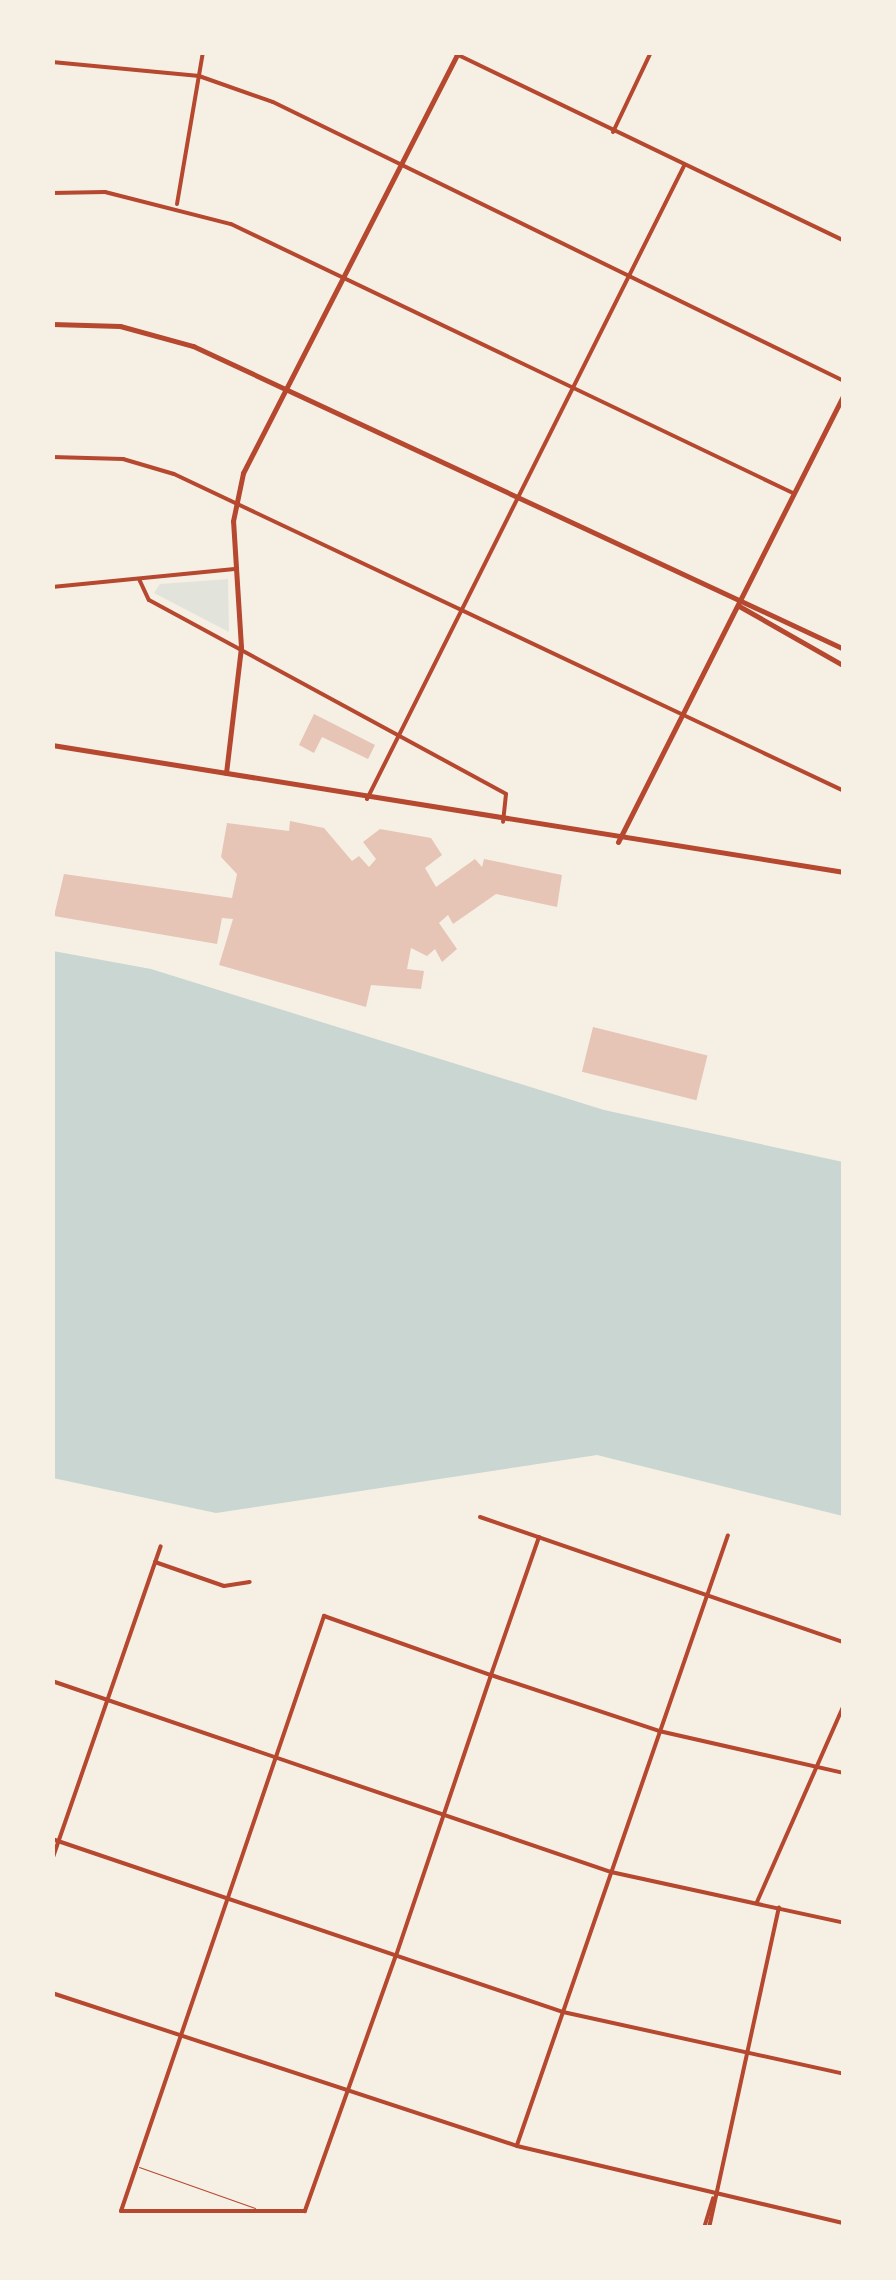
<!DOCTYPE html>
<html>
<head>
<meta charset="utf-8">
<style>
	body { margin:0 }
	#map { position:relative; width:896px; height:2280px; overflow:hidden; background:#f6efe4; font-family:Karla,sans-serif }
	div>[style] { position:absolute }
	[style*='--x'] { left:calc(var(--x)*1px); top:calc(var(--y)*1px); width:calc(var(--w)*1px); rotate:calc(var(--a)*1deg) }
	.green>* { inset:0; background:#e2e4dc }
	.water>* { inset:0; background:#c9d6d2 }
	.building>* { inset:0; background:#e6c5b7; transform-origin:0 0 }
	.service>* { height:1px; margin:-0.5px; padding:0 0.5px; transform-origin:0.5px; border-radius:0.5px; background:#b5482f }
	.minor>* { height:4px; margin:-2px; padding:0 2px; transform-origin:2px; border-radius:2px; background:#b5482f }
	.tertiary>* { height:5px; margin:-2.5px; padding:0 2.5px; transform-origin:2.5px; border-radius:2.5px; background:#b5482f }
	.secondary>* { height:5px; margin:-2.5px; padding:0 2.5px; transform-origin:2.5px; border-radius:2.5px; background:#b5482f }
	span { translate:-50% -50%; white-space:nowrap; text-align:center; line-height:1.15; -webkit-text-stroke:9px #f6efe4; paint-order:stroke }
	.frame { position:absolute; inset:0; border:55px solid #f6efe4; pointer-events:none }
</style>
</head>
<body>
<div id="map">
	<div class="green">
		<div style="clip-path:polygon(228px 579px,229px 632px,154px 593px,160px 584px)"></div>
	</div>
	<div class="water">
		<div style="clip-path:polygon(53px 951px,151px 969px,604px 1110px,843px 1162px,843px 1516px,597px 1455px,216px 1513px,53px 1478px)"></div>
	</div>
	<div class="building">
		<div style="clip-path:polygon(314px 714px,375px 745px,368px 759px,322px 737px,314px 753px,299px 745px)"></div>
		<div style="clip-path:polygon(290px 821px,324px 828px,352px 861px,359px 856px,369px 867px,376px 859px,363px 842px,380px 829px,431px 838px,442px 855px,425px 868px,436px 887px,475px 859px,482px 867px,484px 859px,562px 875px,557px 907px,496px 894px,453px 924px,448px 915px,439px 923px,457px 949px,442px 962px,435px 949px,427px 956px,411px 948px,407px 969px,424px 971px,421px 989px,371px 985px,366px 1007px,219px 965px,233px 919px,222px 918px,217px 944px,54px 916px,64px 874px,232px 898px,237px 874px,221px 857px,227px 823px,289px 831px)"></div>
		<div style="left:593px;top:1027px;width:118px;height:46px;rotate:14deg"></div>
	</div>
	<div class="service">
		<div style="--x:139;--y:2167;--w:123;--a:19.5"></div>
	</div>
	<div class="minor">
		<div style="--x:452;--y:52;--w:435;--a:25.7"></div>
		<div style="--x:52;--y:62;--w:148;--a:5.4"></div>
		<div style="--x:199;--y:76;--w:78;--a:19.4"></div>
		<div style="--x:273;--y:102;--w:636;--a:26.04"></div>
		<div style="--x:613;--y:132;--w:89;--a:-64.6"></div>
		<div style="--x:52;--y:193;--w:53;--a:-1.1"></div>
		<div style="--x:105;--y:192;--w:130;--a:14.3"></div>
		<div style="--x:231;--y:224;--w:623;--a:25.58"></div>
		<div style="--x:177;--y:204;--w:154;--a:-80.3"></div>
		<div style="--x:52;--y:457;--w:71;--a:1.6"></div>
		<div style="--x:123;--y:459;--w:53;--a:16.4"></div>
		<div style="--x:174;--y:474;--w:741;--a:25.32"></div>
		<div style="--x:139;--y:579;--w:23;--a:65"></div>
		<div style="--x:149;--y:600;--w:406;--a:28.5"></div>
		<div style="--x:506;--y:794;--w:28;--a:96"></div>
		<div style="--x:52;--y:587;--w:186;--a:-5.6"></div>
		<div style="--x:367;--y:799;--w:708;--a:-63.4"></div>
		<div style="--x:480;--y:1517;--w:385;--a:19"></div>
		<div style="--x:539;--y:1537;--w:146;--a:109.2"></div>
		<div style="--x:491;--y:1675;--w:296;--a:108.7"></div>
		<div style="--x:396;--y:1955;--w:272;--a:109.6"></div>
		<div style="--x:305;--y:2211;--w:184;--a:180"></div>
		<div style="--x:121;--y:2211;--w:629;--a:-71.16"></div>
		<div style="--x:324;--y:1616;--w:177;--a:19.5"></div>
		<div style="--x:491;--y:1675;--w:177;--a:18.4"></div>
		<div style="--x:659;--y:1731;--w:190;--a:12.8"></div>
		<div style="--x:155;--y:1562;--w:73;--a:19.2"></div>
		<div style="--x:224;--y:1586;--w:26;--a:-9"></div>
		<div style="--x:52;--y:1681;--w:591;--a:18.86"></div>
		<div style="--x:611;--y:1872;--w:239;--a:12.3"></div>
		<div style="--x:52;--y:1839;--w:539;--a:18.7"></div>
		<div style="--x:563;--y:2012;--w:288;--a:12.4"></div>
		<div style="--x:52;--y:1860;--w:332;--a:-70.9"></div>
		<div style="--x:757;--y:1902;--w:215;--a:-66.2"></div>
		<div style="--x:52;--y:1993;--w:490;--a:18.2"></div>
		<div style="--x:517;--y:2146;--w:336;--a:13.3"></div>
		<div style="--x:517;--y:2145;--w:645;--a:-70.92"></div>
		<div style="--x:704;--y:2228;--w:31;--a:-73"></div>
		<div style="--x:709;--y:2228;--w:328;--a:-77.7"></div>
	</div>
	<div class="tertiary">
		<div style="--x:52;--y:745;--w:802;--a:9.11"></div>
		<div style="--x:226;--y:773;--w:127;--a:-83.2"></div>
		<div style="--x:241;--y:647;--w:126;--a:-93.6"></div>
		<div style="--x:233;--y:521;--w:49;--a:-78.2"></div>
		<div style="--x:243;--y:473;--w:473;--a:-62.9"></div>
		<div style="--x:618;--y:842;--w:502;--a:-63.23"></div>
	</div>
	<div class="secondary">
		<div style="--x:52;--y:324;--w:68;--a:1.7"></div>
		<div style="--x:120;--y:326;--w:76;--a:15.3"></div>
		<div style="--x:193;--y:346;--w:718;--a:24.96"></div>
		<div style="--x:739;--y:606;--w:121;--a:29.7"></div>
	</div>
	<div class="frame"></div>
</div>
</body>
</html>
